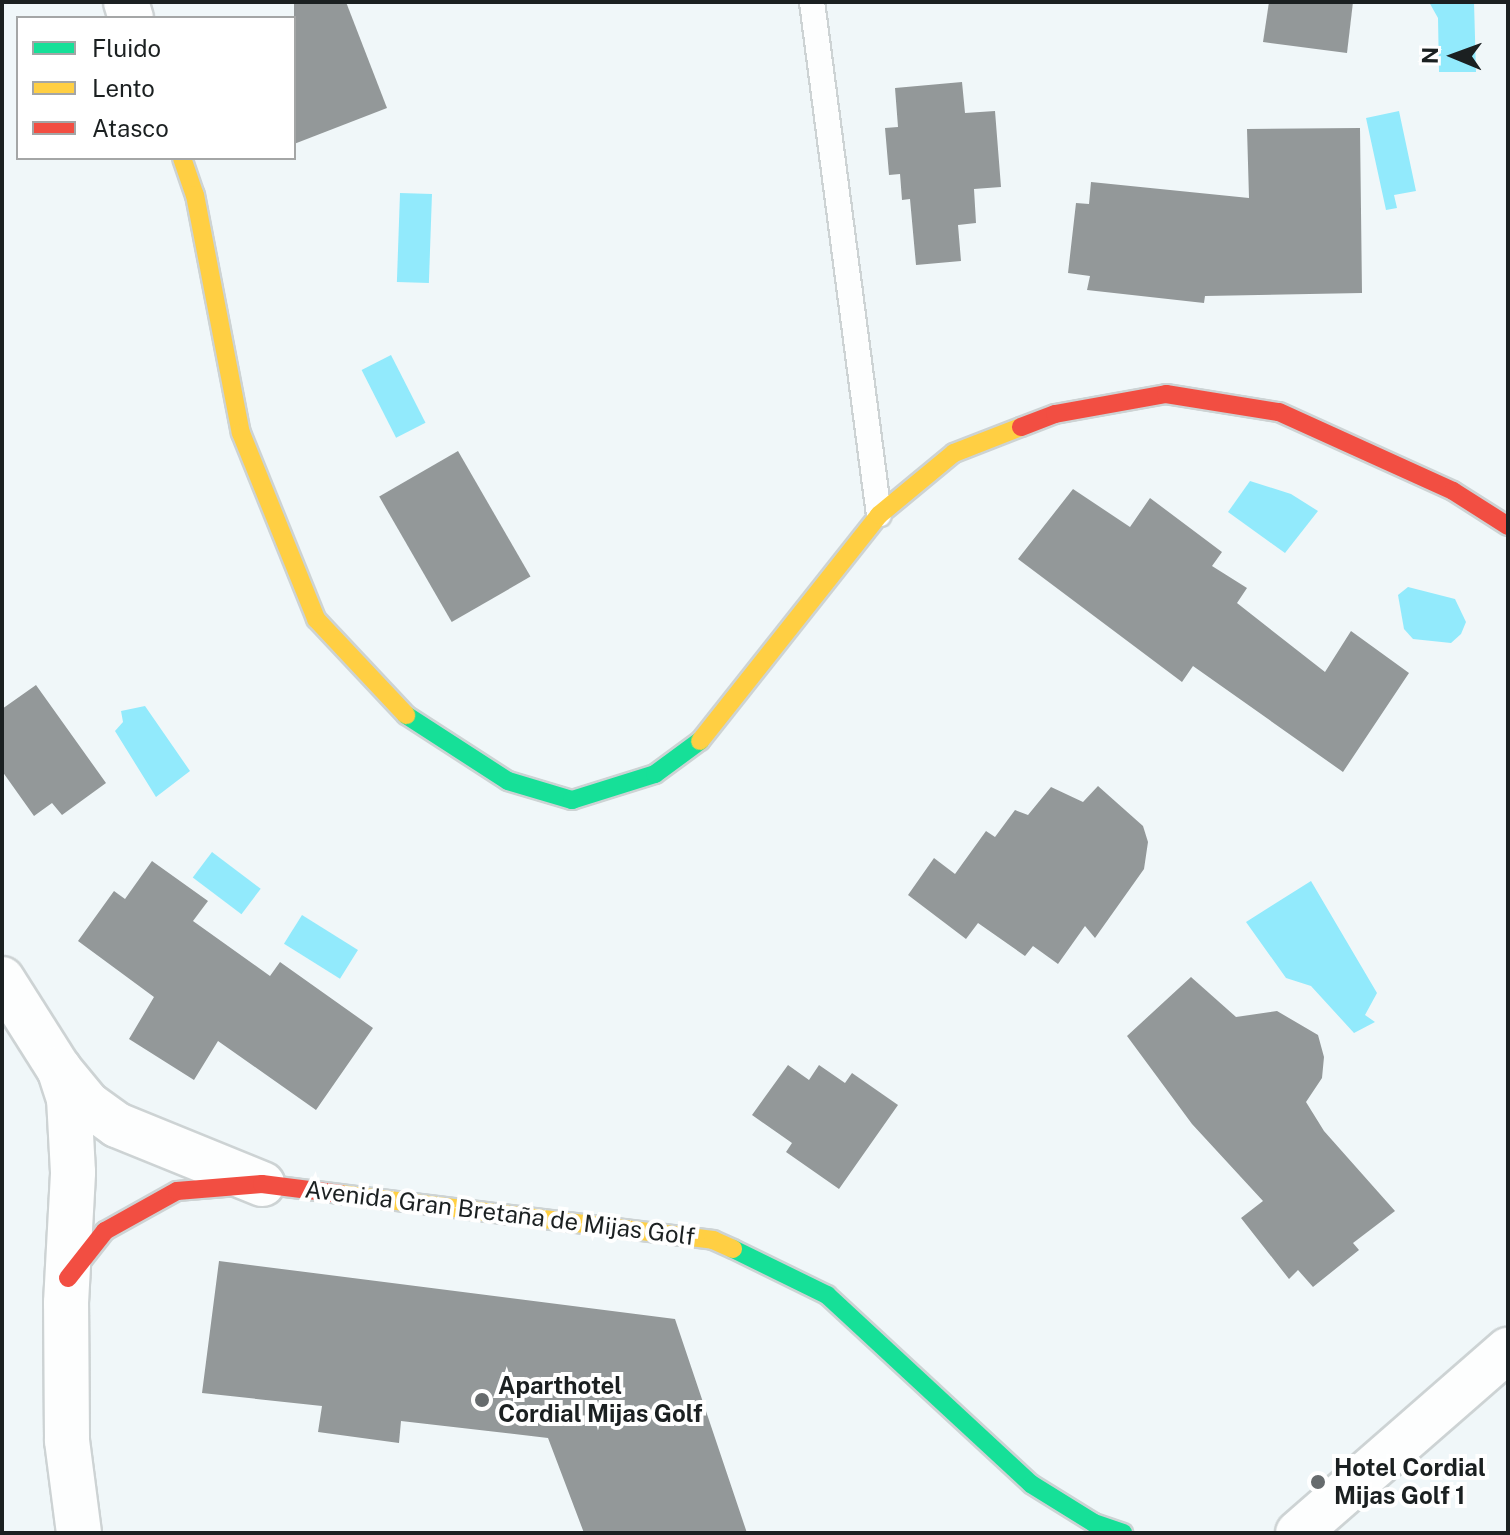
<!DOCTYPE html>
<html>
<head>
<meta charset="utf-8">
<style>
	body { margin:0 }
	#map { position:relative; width:1510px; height:1535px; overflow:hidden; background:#f0f7f9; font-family:"Public Sans",sans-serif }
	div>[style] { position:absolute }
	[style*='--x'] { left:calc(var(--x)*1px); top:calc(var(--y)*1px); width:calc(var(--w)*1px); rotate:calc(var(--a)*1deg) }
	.water>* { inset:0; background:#92eafc; transform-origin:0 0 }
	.building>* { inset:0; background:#939899; transform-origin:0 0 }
	.roads { filter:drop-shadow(2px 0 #cdd3d4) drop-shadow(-2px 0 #cdd3d4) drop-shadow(0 2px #cdd3d4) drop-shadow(0 -2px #cdd3d4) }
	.lane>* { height:24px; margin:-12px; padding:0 12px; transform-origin:12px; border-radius:12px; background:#fdfefe }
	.street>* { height:44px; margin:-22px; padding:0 22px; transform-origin:22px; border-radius:22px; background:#fdfefe }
	.fast>* { height:18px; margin:-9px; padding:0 9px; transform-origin:9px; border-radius:9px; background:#16e098 }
	.slow>* { height:18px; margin:-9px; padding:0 9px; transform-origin:9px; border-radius:9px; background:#ffcf43 }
	.jam>* { height:18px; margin:-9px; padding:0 9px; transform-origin:9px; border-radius:9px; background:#f24e42 }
	.dots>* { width:22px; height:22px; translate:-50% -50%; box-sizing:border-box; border:4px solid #fff; border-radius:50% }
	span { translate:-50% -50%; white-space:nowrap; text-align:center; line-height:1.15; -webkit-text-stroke:8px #fff; paint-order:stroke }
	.street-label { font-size:24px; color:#1b2021 }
	.poi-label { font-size:24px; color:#1b2021; font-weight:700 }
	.left { translate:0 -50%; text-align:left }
	.frame { position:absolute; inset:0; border:4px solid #1b2021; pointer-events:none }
	.legend { position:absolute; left:16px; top:16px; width:280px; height:144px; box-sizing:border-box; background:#fff; border:2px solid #a4a6a6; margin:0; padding:10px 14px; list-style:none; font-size:24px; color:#1b2021 }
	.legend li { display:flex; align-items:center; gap:16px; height:40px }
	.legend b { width:40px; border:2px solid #a4a6a6 }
	.north { position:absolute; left:1414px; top:16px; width:80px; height:80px; -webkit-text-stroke:6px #fff; paint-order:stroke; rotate:271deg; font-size:22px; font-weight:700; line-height:32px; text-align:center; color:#1b2021 }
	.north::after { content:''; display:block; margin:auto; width:28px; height:36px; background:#1b2021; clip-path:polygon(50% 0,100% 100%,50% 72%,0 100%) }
</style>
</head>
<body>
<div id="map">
	<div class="water">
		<div style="clip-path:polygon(1429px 2px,1474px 2px,1476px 72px,1439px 72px,1438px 18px)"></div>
		<div style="clip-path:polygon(1399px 111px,1416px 191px,1394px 195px,1397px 208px,1386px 210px,1366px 118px)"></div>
		<div style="left:400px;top:193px;width:32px;height:89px;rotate:2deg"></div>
		<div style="left:391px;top:355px;width:76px;height:33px;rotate:63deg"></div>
		<div style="clip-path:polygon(1250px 481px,1291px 494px,1318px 511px,1285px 553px,1228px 512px)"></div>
		<div style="clip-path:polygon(1408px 587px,1455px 599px,1466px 622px,1461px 634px,1451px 643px,1413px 639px,1404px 629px,1398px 595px)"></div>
		<div style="clip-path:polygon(145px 706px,190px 771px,156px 797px,115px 731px,123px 722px,121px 711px)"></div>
		<div style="left:212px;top:852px;width:61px;height:32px;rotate:37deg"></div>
		<div style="clip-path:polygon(1311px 881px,1377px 993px,1365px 1015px,1375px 1022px,1354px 1033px,1311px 986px,1286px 978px,1246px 922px)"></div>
		<div style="left:302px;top:915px;width:66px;height:34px;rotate:32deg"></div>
	</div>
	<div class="building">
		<div style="clip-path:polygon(294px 2px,346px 2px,387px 108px,294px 144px)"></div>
		<div style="clip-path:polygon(1269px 2px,1353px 2px,1347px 53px,1263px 42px)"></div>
		<div style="clip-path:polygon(962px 82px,965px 113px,995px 111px,1001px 187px,974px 189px,976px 223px,958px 225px,961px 261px,916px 265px,910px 199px,902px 200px,900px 174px,889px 175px,885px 128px,898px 127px,895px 88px)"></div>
		<div style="clip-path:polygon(1360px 128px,1362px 293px,1205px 296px,1204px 303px,1087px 290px,1090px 276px,1068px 273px,1076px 203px,1089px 204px,1091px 182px,1249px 198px,1247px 129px)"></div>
		<div style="left:458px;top:451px;width:145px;height:91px;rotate:60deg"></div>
		<div style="clip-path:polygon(1073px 489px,1130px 527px,1150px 498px,1222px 552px,1212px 566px,1247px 588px,1237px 603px,1325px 672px,1351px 631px,1409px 673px,1343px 772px,1193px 666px,1182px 682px,1018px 559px)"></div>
		<div style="clip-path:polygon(36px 685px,106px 783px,62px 815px,52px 803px,34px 816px,2px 771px,2px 709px)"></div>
		<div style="clip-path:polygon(1098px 786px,1143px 826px,1148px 842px,1144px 869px,1095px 938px,1085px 926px,1058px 964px,1033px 946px,1025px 956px,978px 923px,966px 939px,908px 895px,934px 858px,955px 874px,986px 831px,995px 837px,1015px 810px,1028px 815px,1051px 787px,1083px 802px)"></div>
		<div style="clip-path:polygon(152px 861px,208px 901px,193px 921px,270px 976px,280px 962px,373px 1028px,316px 1110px,218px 1041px,194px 1080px,129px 1039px,154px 997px,78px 941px,114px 891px,125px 899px)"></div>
		<div style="clip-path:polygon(1191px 977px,1236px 1017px,1277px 1011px,1318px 1035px,1324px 1057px,1322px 1078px,1306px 1102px,1324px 1131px,1395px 1211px,1353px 1243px,1359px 1250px,1313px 1287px,1298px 1270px,1289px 1279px,1241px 1218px,1263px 1201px,1192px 1124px,1127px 1036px)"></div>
		<div style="clip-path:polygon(788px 1065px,809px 1080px,819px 1065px,845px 1083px,852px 1073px,898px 1105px,839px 1189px,786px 1152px,792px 1143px,752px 1115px)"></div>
		<div style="clip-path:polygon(219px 1261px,675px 1319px,747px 1533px,584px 1533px,548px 1438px,401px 1421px,399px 1443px,318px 1432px,322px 1406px,202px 1393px)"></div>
	</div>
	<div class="roads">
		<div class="lane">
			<div style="--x:812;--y:2;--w:517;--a:82.56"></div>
		</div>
		<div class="street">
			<div style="--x:126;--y:2;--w:17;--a:73"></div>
			<div style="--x:2;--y:979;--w:107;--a:57.7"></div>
			<div style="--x:79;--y:1533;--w:94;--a:-97.4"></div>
			<div style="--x:67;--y:1440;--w:137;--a:-90.4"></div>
			<div style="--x:66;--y:1303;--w:131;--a:-86.9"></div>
			<div style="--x:73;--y:1172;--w:73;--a:-93.1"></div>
			<div style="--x:69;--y:1099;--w:32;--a:-108"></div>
			<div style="--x:59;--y:1069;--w:45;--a:50.4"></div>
			<div style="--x:88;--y:1104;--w:36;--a:36"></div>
			<div style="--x:117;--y:1125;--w:157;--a:22.1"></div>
			<div style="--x:1298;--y:1533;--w:279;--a:-41.1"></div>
		</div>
		<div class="fast">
			<div style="--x:406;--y:715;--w:121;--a:32.9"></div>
			<div style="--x:508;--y:781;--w:67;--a:16.5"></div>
			<div style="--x:572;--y:800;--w:87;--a:-17.4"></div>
			<div style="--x:655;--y:774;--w:56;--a:-36.3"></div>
			<div style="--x:733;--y:1249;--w:105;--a:26.1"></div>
			<div style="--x:827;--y:1295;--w:278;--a:42.8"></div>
			<div style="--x:1031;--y:1484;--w:74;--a:31.8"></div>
			<div style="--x:1094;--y:1523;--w:31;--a:19"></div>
		</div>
		<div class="slow">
			<div style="--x:182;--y:158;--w:39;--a:71"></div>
			<div style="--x:195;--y:195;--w:242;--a:79.1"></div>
			<div style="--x:241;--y:433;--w:201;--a:68"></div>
			<div style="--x:316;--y:619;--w:132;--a:46.8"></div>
			<div style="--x:700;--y:741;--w:288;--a:-51.6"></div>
			<div style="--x:879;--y:515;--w:97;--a:-39.6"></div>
			<div style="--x:954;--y:453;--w:72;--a:-21.2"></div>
			<div style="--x:340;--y:1194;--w:376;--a:7"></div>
			<div style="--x:713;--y:1240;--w:22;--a:24"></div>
		</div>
		<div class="jam">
			<div style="--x:1021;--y:427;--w:36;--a:-21"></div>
			<div style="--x:1055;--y:414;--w:113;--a:-10.2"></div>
			<div style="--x:1166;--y:394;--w:114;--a:9.1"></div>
			<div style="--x:1279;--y:412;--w:191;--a:24.4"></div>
			<div style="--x:1453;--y:491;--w:65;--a:32.5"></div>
			<div style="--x:68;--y:1278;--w:60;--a:-51.8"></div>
			<div style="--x:105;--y:1231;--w:82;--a:-29.1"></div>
			<div style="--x:177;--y:1191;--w:85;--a:-4.7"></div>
			<div style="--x:262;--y:1184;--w:79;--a:7.3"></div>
		</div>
	</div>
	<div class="dots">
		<div style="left:482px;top:1400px;background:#666b6d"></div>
		<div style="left:1318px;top:1482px;background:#666b6d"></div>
	</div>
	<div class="street-label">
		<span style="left:500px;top:1213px;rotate:7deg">Avenida Gran Bretaña de Mijas Golf</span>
	</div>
	<div class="poi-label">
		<span class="left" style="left:498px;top:1400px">Aparthotel<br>Cordial Mijas Golf</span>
		<span class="left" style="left:1334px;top:1482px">Hotel Cordial<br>Mijas Golf 1</span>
	</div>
	<div class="frame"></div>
	<ul class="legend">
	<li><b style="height:10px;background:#16e098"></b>Fluido</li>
	<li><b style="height:10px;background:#ffcf43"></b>Lento</li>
	<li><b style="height:10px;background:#f24e42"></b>Atasco</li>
	</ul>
	<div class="north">N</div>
</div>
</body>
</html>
